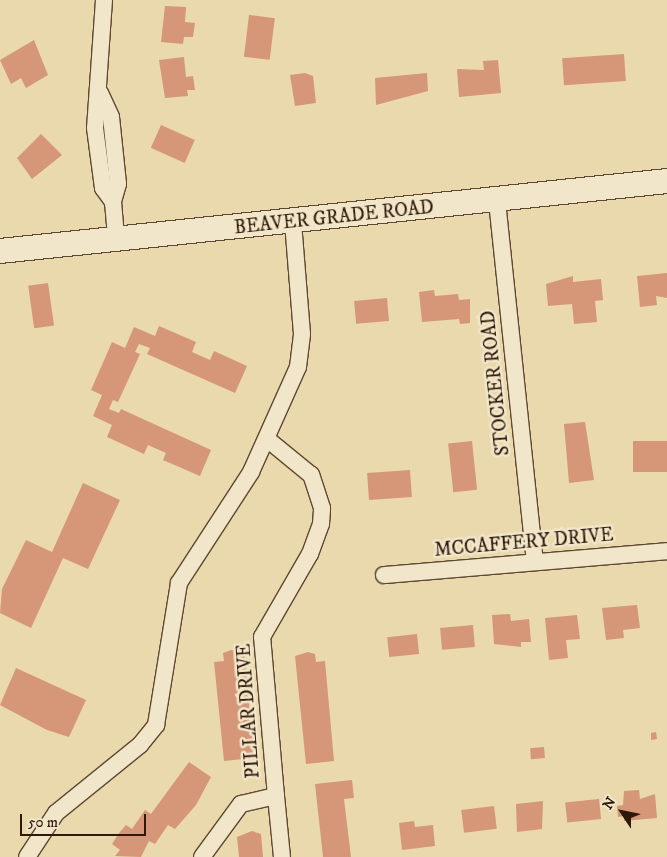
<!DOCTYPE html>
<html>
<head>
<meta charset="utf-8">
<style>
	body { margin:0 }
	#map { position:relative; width:667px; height:857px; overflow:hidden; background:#e9d9ac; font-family:"IM FELL DW Pica",serif }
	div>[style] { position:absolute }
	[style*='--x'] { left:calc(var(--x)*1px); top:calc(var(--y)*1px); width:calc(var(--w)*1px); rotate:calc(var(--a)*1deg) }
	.building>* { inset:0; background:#d69678; transform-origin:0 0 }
	.roads { filter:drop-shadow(1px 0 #5e4832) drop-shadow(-1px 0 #5e4832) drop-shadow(0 1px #5e4832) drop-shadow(0 -1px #5e4832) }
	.minor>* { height:16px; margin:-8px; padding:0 8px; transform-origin:8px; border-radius:8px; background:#f1e6c9 }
	.secondary>* { height:24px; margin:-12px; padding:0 12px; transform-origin:12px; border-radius:12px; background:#f1e6c9 }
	span { translate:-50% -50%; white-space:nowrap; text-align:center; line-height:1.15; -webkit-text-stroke:5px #f1e6c9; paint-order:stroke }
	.street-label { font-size:19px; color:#2f180a }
	.north { position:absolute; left:597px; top:787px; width:50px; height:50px; -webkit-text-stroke:4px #f1e6c9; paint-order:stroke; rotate:304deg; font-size:14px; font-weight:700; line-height:20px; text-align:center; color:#2f180a }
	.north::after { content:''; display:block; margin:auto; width:18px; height:22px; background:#2f180a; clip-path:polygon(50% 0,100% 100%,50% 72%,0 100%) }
	.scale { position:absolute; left:20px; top:814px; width:126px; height:22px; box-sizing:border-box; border:2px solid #2f180a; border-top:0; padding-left:6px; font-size:15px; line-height:18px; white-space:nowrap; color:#2f180a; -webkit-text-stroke:4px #f1e6c9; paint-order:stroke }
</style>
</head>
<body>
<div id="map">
	<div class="building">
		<div style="clip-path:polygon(165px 6px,186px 7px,185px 22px,195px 23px,193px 37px,184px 37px,183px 44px,161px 42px)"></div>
		<div style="left:249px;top:15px;width:26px;height:42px;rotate:7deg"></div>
		<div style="clip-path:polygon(34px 40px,48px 75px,26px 88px,21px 78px,11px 84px,0 60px)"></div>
		<div style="left:624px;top:54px;width:27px;height:62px;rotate:86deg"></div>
		<div style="clip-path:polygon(184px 57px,186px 77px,193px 76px,195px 90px,187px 90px,188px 96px,165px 98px,159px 60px)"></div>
		<div style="clip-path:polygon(498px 60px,501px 93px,459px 97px,457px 69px,484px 70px,483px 61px)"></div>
		<div style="clip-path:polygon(305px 73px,313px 76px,316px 103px,295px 106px,290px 75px)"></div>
		<div style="clip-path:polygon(427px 73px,428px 91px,376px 105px,375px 78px)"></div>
		<div style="left:161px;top:125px;width:37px;height:25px;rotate:24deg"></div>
		<div style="clip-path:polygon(41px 134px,62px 155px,32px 179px,17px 158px)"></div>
		<div style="clip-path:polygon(667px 273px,667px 298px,656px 296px,657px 305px,640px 307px,637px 276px)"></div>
		<div style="clip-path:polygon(573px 276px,573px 282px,601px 279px,603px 300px,595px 301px,597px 322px,574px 324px,572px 304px,548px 306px,546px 284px)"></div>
		<div style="left:48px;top:283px;width:43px;height:20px;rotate:82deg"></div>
		<div style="clip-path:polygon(434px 290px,435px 296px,458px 294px,459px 300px,470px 299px,470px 323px,460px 324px,459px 319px,422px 322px,419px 292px)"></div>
		<div style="left:387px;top:298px;width:23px;height:33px;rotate:85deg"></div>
		<div style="clip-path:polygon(159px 326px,196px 342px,192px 352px,210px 360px,214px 351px,247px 366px,235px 393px,147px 354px,150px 348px,139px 344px,135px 352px,140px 354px,118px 402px,113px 400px,109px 409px,119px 413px,121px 409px,211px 450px,200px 476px,163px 460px,166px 453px,148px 445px,144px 454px,107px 437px,112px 425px,93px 416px,102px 395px,91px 390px,112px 342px,125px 348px,134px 327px,155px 336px)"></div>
		<div style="clip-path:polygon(585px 422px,594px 480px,569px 483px,564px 424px)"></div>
		<div style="left:472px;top:441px;width:49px;height:24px;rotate:84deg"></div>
		<div style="left:667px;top:441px;width:31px;height:34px;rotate:90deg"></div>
		<div style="left:410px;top:470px;width:27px;height:43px;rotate:86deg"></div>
		<div style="clip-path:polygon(83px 483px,120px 500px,88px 569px,63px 558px,31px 628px,0 613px,2px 589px,26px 540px,52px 552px)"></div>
		<div style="clip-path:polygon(637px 605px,640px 628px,623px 630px,624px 638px,606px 640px,602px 608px)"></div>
		<div style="clip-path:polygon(510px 614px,511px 621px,529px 619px,531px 642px,521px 642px,521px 647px,494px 644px,492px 615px)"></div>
		<div style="clip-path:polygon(577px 615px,580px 639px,566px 640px,568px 658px,549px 660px,545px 618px)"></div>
		<div style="left:473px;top:625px;width:22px;height:33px;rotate:85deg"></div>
		<div style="left:417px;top:634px;width:20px;height:30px;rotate:84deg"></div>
		<div style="clip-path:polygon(231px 650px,244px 651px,253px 745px,252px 758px,224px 761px,214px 662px,224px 661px,223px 653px)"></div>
		<div style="clip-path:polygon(308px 652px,315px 654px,316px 662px,325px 661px,334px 761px,306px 764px,295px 656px)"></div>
		<div style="clip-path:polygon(16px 668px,86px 700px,69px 737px,47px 730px,0 705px)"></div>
		<div style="clip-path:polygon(656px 732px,657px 739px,651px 740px,651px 733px)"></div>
		<div style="left:544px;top:747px;width:11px;height:14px;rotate:85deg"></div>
		<div style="clip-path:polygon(189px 762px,211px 777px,196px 805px,175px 829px,168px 825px,155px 844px,149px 841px,141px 857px,115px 856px,120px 850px,112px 844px,119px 833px,126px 825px,132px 829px,145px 810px,151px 814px)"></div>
		<div style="clip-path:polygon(352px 780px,354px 798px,344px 799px,351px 857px,323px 857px,315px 784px)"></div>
		<div style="clip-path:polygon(639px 790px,640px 799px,655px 794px,657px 818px,624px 821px,624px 816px,618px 817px,617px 806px,623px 805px,624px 791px)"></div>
		<div style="left:599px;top:799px;width:20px;height:34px;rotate:84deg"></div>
		<div style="clip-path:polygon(543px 801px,542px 829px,517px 832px,516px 804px)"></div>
		<div style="left:494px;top:806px;width:23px;height:33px;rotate:83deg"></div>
		<div style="clip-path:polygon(414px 821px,415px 827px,433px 825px,435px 846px,402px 850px,399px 823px)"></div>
		<div style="clip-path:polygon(252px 831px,261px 834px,263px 857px,239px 857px,237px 837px)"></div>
	</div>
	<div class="roads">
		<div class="minor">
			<div style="--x:104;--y:0;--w:128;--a:94"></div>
			<div style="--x:95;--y:128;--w:61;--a:82.4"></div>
			<div style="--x:103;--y:188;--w:17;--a:54"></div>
			<div style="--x:100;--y:93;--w:26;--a:65"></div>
			<div style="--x:111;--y:117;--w:67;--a:84"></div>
			<div style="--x:118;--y:184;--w:19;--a:106"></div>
			<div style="--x:113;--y:202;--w:38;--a:85"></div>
			<div style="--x:497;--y:201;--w:362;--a:84"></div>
			<div style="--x:384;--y:575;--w:284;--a:-4.8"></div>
			<div style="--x:276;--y:796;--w:61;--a:84.4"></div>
			<div style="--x:27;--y:857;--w:53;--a:-56.6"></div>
			<div style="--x:56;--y:813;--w:108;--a:-39"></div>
			<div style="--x:140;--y:745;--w:26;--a:-51"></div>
			<div style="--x:156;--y:725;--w:144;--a:-80.8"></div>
			<div style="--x:179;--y:583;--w:132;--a:-57"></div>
			<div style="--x:251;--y:472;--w:115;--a:-65.9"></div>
			<div style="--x:298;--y:367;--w:33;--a:-83"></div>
			<div style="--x:302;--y:334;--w:112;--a:-94.6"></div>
			<div style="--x:202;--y:857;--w:66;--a:-53.7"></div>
			<div style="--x:241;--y:804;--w:36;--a:-13"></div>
			<div style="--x:276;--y:796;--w:160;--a:-95"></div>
			<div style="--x:262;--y:637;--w:96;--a:-60"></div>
			<div style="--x:310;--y:554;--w:32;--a:-70"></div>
			<div style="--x:321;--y:524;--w:16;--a:-86"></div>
			<div style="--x:322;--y:508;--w:35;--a:-108"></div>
			<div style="--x:311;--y:475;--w:57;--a:-140.7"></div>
		</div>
		<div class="secondary">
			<div style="--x:0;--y:251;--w:671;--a:-5.99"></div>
		</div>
	</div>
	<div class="street-label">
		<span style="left:334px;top:218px;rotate:-6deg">BEAVER GRADE ROAD</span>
		<span style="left:496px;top:383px;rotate:-96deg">STOCKER ROAD</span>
		<span style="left:524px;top:543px;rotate:-5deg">MCCAFFERY DRIVE</span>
		<span style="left:249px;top:711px;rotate:-94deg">PILLAR DRIVE</span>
	</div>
	<div class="north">N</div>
	<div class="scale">50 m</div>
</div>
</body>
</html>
